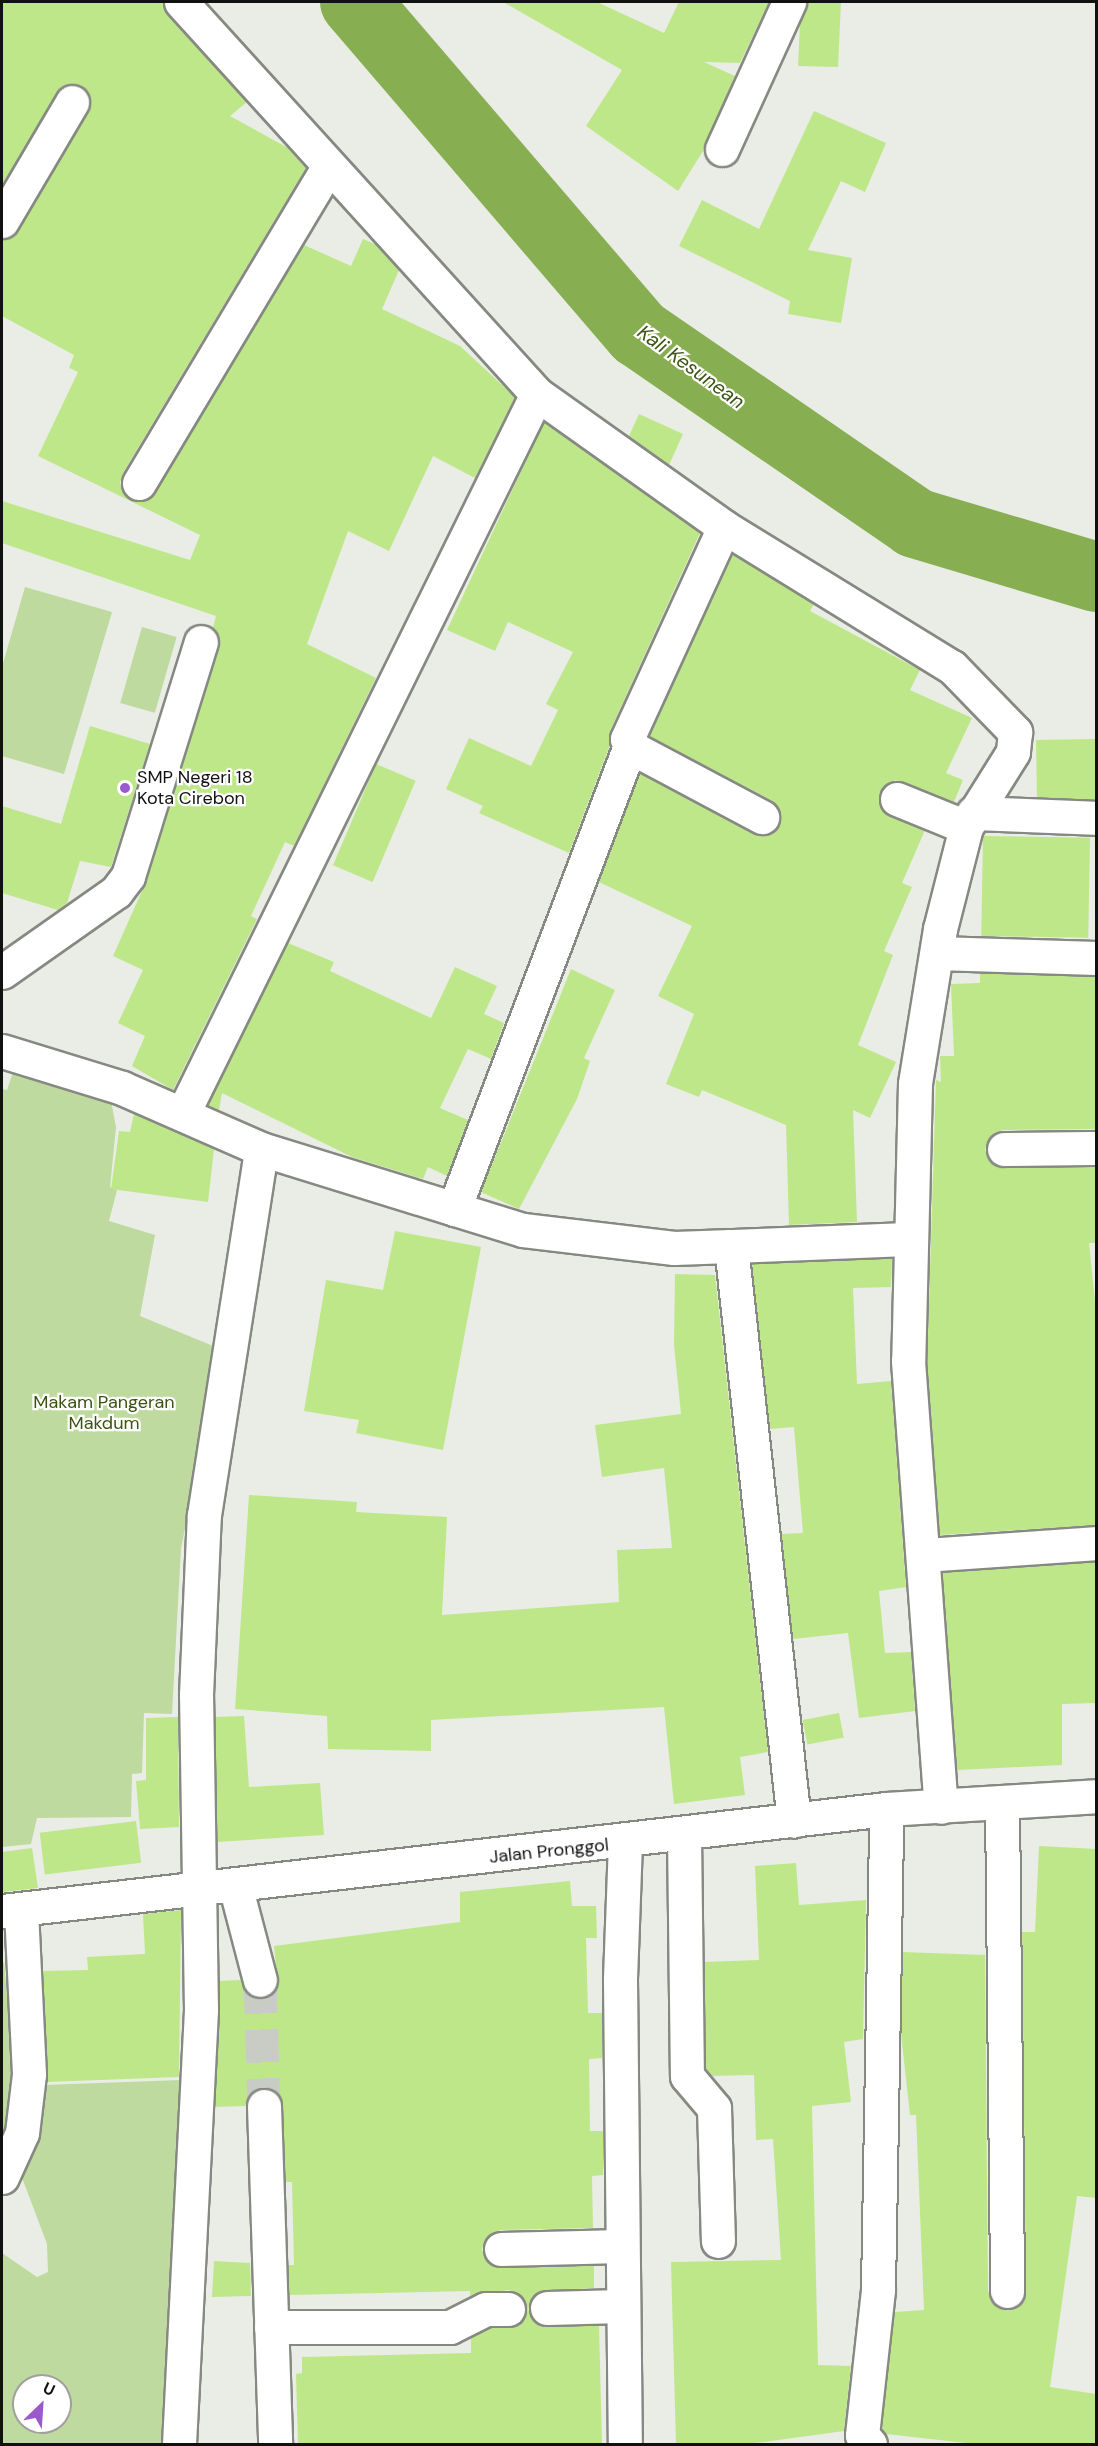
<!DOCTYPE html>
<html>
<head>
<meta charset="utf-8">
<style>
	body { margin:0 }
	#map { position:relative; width:1098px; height:2446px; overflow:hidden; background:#e9ede5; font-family:"DM Sans",sans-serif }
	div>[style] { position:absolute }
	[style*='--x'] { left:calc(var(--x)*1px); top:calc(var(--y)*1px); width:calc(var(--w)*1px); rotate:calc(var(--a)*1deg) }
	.green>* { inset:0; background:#beda9e; transform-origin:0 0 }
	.river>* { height:70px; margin:-35px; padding:0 35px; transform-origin:35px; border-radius:35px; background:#88ae52 }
	.building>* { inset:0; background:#bee789; transform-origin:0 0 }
	.minor-tunnel>* { height:33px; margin-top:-16.5px; transform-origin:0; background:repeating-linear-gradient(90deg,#c9ccc5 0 33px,transparent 0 49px) }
	.roads { filter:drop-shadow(2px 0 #868982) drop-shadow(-2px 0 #868982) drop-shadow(0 2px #868982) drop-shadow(0 -2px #868982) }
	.minor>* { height:33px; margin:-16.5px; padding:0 16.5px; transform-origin:16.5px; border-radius:16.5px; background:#fff }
	.dots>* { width:16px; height:16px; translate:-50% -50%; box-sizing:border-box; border:3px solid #fff; border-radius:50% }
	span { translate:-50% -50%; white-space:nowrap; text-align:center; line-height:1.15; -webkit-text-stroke:4.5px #fff; paint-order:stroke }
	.poi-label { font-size:18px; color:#111210 }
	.left { translate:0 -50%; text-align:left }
	.park-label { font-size:18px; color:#3a5310 }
	.street-label { font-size:18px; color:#111210 }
	.water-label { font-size:20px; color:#3d5513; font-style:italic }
	.frame { position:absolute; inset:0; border:3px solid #111210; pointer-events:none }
	.north { position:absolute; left:12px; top:2374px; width:60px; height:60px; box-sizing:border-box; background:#fff; border:2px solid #a0a09f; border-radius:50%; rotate:25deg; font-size:16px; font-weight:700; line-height:24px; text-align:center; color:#111210 }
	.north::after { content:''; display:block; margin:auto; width:21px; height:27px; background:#9b59ce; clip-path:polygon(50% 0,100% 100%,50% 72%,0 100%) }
</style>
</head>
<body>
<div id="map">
	<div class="green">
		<div style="clip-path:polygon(25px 587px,112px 612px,64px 774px,2px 756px,2px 667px)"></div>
		<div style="left:142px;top:627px;width:36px;height:79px;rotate:16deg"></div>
		<div style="clip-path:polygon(14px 1069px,111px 1101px,116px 1127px,110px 1187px,117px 1190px,109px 1221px,155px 1235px,140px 1316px,223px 1350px,181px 1548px,172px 1714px,144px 1713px,142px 1773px,132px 1774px,131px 1817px,37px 1818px,31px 1844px,2px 1847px,2px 1089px,7px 1090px)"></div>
		<div style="clip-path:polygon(4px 1962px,15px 2091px,2px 2146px,2px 1963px)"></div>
		<div style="clip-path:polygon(evenodd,182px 2080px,165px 2444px,2px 2444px,2px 2253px,37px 2277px,48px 2272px,47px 2244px,21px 2175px,44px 2110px,44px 2085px,182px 2080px,24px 2386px,60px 2386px,60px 2422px,24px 2422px,24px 2386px)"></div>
	</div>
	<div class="river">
		<div style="--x:355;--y:2;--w:436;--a:49.4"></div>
		<div style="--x:639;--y:333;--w:335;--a:34.5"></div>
		<div style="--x:915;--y:523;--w:189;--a:16.6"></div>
	</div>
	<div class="building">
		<div style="clip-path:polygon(2px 2px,163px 2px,167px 15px,247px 102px,230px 116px,288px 148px,306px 168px,123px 473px,120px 483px,129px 499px,139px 502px,155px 493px,304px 245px,351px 266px,363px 239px,377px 245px,399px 270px,382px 309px,460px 346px,515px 397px,475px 478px,433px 456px,389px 551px,348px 531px,307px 644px,376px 678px,294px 846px,285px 842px,251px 916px,257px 919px,173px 1090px,132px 1066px,145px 1036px,118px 1023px,143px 970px,113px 956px,146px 882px,219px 648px,213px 628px,216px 616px,2px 543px,2px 501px,190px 560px,200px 535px,38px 456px,78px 372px,69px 368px,74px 355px,2px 316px,2px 240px,18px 231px,91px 102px,81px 86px,62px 86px,2px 185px)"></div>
		<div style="clip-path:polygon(503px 2px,597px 2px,664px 33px,679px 2px,769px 2px,740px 63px,704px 62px,735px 76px,703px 151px,678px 191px,586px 126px,622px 70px)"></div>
		<div style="clip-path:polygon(808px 2px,841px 2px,838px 67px,798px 66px,800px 24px)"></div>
		<div style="clip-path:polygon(814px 111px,886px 143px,865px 192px,841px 181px,808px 250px,852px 258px,841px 323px,788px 314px,790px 301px,679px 246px,702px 200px,759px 229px)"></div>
		<div style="clip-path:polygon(639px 414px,683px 434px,669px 465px,629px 436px)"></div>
		<div style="clip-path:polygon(544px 422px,700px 533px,610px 731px,610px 745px,569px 853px,479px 813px,483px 806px,446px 789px,469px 738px,531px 766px,558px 710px,546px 704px,573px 652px,508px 622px,495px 651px,447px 630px)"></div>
		<div style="clip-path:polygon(732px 554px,814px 604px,810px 611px,920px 670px,910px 690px,972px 718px,946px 773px,963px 780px,954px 802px,895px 780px,879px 793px,883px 811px,925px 830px,902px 883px,912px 887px,884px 951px,893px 955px,858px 1045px,896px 1062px,870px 1118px,853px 1110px,857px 1222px,789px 1225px,786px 1125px,702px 1090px,699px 1097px,666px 1084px,694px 1014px,658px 996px,692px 926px,599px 882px,639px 773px,754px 834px,771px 833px,779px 825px,778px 808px,771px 800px,649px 736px)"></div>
		<div style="clip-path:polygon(90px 726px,150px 744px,111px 867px,80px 861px,67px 903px,58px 910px,2px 893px,2px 806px,61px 824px)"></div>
		<div style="left:1095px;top:739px;width:60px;height:59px;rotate:89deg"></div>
		<div style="left:376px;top:764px;width:43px;height:110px;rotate:23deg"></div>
		<div style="left:983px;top:836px;width:107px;height:100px;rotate:1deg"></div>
		<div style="clip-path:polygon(288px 943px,334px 962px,330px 971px,431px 1018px,455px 967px,497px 986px,484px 1014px,504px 1023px,491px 1059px,468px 1049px,440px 1108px,468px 1120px,447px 1176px,428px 1167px,423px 1179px,352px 1157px,222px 1093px,219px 1110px,208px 1105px)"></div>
		<div style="clip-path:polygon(571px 969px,615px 990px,584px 1058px,590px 1061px,577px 1099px,519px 1209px,481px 1192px)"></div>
		<div style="clip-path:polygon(980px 973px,1096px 977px,1096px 1129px,1003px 1130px,994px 1133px,985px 1149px,988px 1159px,1004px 1168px,1096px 1167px,1096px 1243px,1089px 1243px,1095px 1301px,1096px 1525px,940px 1535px,927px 1370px,936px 1080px,941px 1082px,940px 1056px,954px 1056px,951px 984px,980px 983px)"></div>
		<div style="clip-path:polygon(134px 1114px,214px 1149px,208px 1202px,111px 1189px,119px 1131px,130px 1132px)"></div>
		<div style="clip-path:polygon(395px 1231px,481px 1247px,443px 1450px,356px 1433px,359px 1420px,304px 1411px,326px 1280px,383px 1290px)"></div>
		<div style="clip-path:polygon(892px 1258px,891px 1287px,853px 1288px,857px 1384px,891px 1381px,906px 1587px,879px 1591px,885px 1653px,911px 1652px,915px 1711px,859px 1718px,848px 1633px,793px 1639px,781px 1534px,803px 1533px,794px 1427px,770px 1429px,752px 1264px)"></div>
		<div style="clip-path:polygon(675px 1274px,715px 1275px,768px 1752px,740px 1757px,745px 1795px,674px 1804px,664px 1707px,431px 1720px,431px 1751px,328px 1749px,327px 1716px,235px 1709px,249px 1495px,357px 1502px,356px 1512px,447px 1517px,442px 1615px,619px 1602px,617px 1550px,672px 1548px,664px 1468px,602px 1477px,595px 1425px,681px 1414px,674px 1345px)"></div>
		<div style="clip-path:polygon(1096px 1562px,1096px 1703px,1062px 1704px,1062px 1765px,957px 1770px,942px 1573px)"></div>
		<div style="left:839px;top:1713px;width:25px;height:37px;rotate:79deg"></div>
		<div style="clip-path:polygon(244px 1716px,249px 1787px,320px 1783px,324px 1835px,217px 1842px,215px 1717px)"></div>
		<div style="clip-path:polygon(178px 1717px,179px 1827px,140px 1829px,136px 1781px,146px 1780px,146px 1718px)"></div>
		<div style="left:136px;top:1821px;width:42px;height:97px;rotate:83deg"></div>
		<div style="clip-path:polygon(1039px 1846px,1096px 1849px,1096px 2198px,1077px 2196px,1050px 2387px,1096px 2394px,1096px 2445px,984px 2445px,886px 2434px,882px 2429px,894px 2312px,924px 2310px,916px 2115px,910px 2115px,901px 2034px,902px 1952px,985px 1955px,988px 2291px,997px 2307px,1016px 2307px,1026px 2291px,1022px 1932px,1035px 1932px)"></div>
		<div style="clip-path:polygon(32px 1848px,38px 1888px,2px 1892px,2px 1852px)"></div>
		<div style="clip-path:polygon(796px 1863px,799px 1905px,866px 1900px,863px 2039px,844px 2042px,851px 2102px,812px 2106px,818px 2365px,851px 2366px,844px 2431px,741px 2445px,676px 2445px,671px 2262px,781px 2260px,773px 2139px,756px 2140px,754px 2075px,712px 2076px,706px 2069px,704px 1962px,759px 1960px,755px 1866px)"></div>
		<div style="clip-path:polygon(570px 1881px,572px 1906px,596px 1906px,597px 1938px,586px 1938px,588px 2013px,602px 2013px,602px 2058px,589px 2059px,590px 2131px,603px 2131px,603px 2175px,592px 2176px,593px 2228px,500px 2230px,485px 2240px,482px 2250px,492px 2265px,501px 2268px,594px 2265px,594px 2288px,538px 2292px,528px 2309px,539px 2325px,599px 2326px,602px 2445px,298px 2445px,296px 2374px,302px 2373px,302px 2357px,471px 2353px,471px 2338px,490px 2328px,517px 2325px,527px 2308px,518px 2293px,508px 2290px,470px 2296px,470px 2291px,289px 2295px,288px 2265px,294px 2265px,292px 2182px,285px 2182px,283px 2105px,273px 2090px,263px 2087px,248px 2097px,245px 2106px,215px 2107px,219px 1981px,241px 1980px,247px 1994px,265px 1998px,278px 1984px,274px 1946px,460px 1922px,460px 1892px)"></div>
		<div style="clip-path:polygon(181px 1910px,179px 2077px,47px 2082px,43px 1971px,88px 1970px,87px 1957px,145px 1954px,143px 1914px)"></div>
		<div style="clip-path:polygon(214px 2261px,250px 2263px,251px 2296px,212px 2297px)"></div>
	</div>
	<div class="minor-tunnel">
		<div style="--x:260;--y:1980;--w:126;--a:88.2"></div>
	</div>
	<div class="roads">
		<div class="minor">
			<div style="--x:181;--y:2;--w:530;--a:47.76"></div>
			<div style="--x:537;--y:394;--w:229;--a:35.4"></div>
			<div style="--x:724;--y:527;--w:268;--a:31.6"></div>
			<div style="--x:952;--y:667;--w:91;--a:45.9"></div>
			<div style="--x:1015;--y:732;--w:20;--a:96"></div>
			<div style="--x:1013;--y:752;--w:89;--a:122.1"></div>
			<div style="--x:966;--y:827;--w:105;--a:104.3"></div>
			<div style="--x:940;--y:929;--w:157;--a:99.2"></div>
			<div style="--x:915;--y:1084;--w:277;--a:91.4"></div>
			<div style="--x:908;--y:1361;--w:447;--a:85.8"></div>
			<div style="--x:722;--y:149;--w:162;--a:-65.5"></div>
			<div style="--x:2;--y:221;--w:138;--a:-59.5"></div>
			<div style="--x:139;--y:483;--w:366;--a:-59.1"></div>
			<div style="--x:724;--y:527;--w:233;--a:114.6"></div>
			<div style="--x:627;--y:739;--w:14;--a:51"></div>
			<div style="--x:636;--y:750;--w:143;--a:28"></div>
			<div style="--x:897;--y:799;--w:74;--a:22.1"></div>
			<div style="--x:973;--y:813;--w:123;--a:2.3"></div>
			<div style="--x:937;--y:953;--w:159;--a:1.8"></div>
			<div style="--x:2;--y:972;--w:139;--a:-35.1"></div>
			<div style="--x:116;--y:892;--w:20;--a:-53"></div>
			<div style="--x:128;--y:876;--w:245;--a:-72.7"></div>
			<div style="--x:2;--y:1051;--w:126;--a:17.1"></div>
			<div style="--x:122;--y:1088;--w:152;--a:23.7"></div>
			<div style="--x:261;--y:1149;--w:274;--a:17.2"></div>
			<div style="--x:523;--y:1230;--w:152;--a:6.8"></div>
			<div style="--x:674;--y:1248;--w:57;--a:-2"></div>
			<div style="--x:731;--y:1246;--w:578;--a:83.75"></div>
			<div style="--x:183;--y:1113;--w:801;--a:-63.79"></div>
			<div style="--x:1004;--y:1149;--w:92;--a:-0.6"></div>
			<div style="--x:454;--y:1209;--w:496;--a:-69.2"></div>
			<div style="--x:731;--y:1246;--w:178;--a:-2.3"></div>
			<div style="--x:925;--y:1555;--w:171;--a:-4"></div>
			<div style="--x:1002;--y:1802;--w:489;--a:89.4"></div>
			<div style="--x:684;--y:1835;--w:241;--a:89.3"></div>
			<div style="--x:687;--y:2076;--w:42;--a:49.8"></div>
			<div style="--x:714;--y:2108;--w:133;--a:88.3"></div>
			<div style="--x:625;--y:1842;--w:138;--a:92.1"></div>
			<div style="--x:620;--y:1980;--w:464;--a:89.4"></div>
			<div style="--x:235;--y:1885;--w:98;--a:75.3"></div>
			<div style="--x:2;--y:1911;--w:890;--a:-6.58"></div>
			<div style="--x:886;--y:1809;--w:210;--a:-3.5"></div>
			<div style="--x:264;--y:2106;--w:338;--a:88.1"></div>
			<div style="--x:2;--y:2177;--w:48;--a:-65.6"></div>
			<div style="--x:22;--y:2133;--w:59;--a:-83.2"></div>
			<div style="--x:29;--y:2074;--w:165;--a:-92.8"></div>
			<div style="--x:501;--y:2249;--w:121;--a:-1.4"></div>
			<div style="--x:547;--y:2308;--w:75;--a:-1.5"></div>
			<div style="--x:271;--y:2327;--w:179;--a:0"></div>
			<div style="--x:450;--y:2327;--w:40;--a:-26.6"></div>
			<div style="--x:486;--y:2309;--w:22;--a:0"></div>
			<div style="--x:179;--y:2444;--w:435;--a:-87.1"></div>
			<div style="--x:201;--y:2010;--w:315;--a:-90.9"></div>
			<div style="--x:196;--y:1695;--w:180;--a:-87.5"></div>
			<div style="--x:204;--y:1515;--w:370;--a:-81.1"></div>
			<div style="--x:870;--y:2444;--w:12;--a:-132"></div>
			<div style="--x:862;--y:2435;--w:147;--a:-83.7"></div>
			<div style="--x:878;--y:2289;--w:480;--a:-89"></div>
		</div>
	</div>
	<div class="dots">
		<div style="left:125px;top:788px;background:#9b59ce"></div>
	</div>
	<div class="poi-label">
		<span class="left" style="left:137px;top:788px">SMP Negeri 18<br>Kota Cirebon</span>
	</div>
	<div class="park-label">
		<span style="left:104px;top:1413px">Makam Pangeran<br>Makdum</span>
	</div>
	<div class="street-label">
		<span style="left:549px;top:1851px;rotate:-6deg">Jalan Pronggol</span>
	</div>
	<div class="water-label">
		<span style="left:691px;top:367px;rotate:36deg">Kali Kesunean</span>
	</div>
	<div class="frame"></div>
	<div class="north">U</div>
</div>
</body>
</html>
